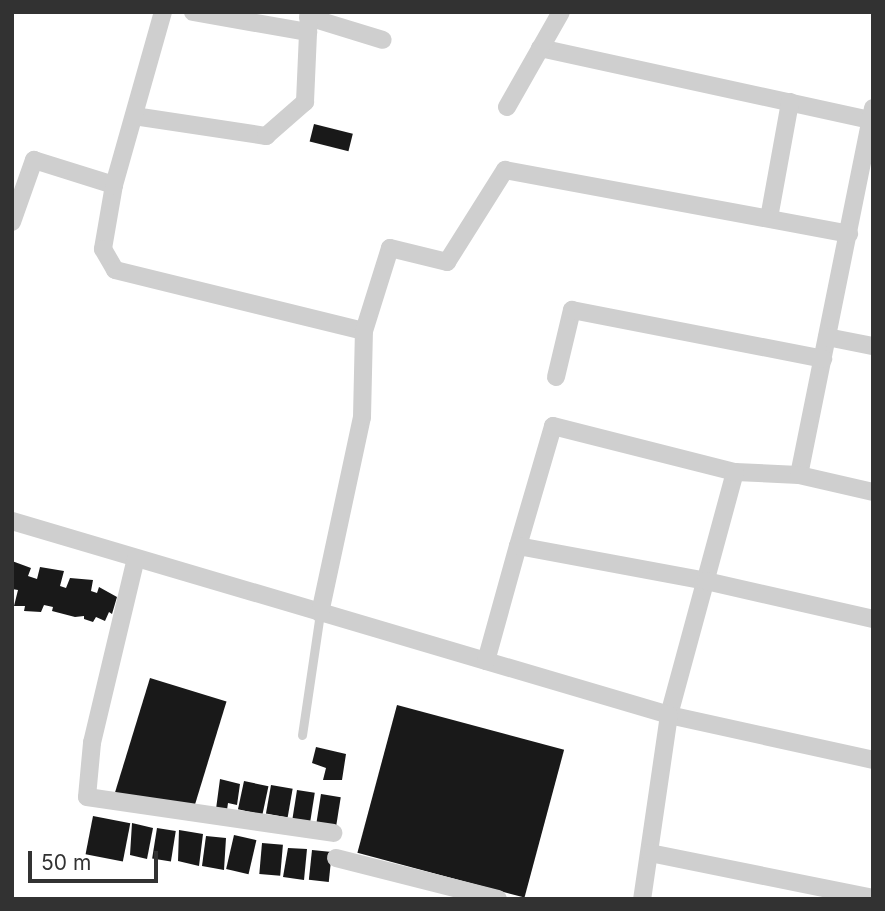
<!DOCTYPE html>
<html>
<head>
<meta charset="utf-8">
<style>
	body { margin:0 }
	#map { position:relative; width:885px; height:911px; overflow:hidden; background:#fff; font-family:Inter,sans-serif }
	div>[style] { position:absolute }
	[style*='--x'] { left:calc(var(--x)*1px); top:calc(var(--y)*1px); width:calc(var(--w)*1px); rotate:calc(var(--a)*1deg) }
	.building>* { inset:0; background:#191919; transform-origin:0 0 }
	.lane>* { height:9px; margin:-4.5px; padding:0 4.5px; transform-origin:4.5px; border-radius:4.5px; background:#cfcfcf }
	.street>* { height:18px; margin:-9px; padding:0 9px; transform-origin:9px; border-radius:9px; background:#cfcfcf }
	span { translate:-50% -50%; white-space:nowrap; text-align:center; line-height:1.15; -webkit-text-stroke:7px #fff; paint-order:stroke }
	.frame { position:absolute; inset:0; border:14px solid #323232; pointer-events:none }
	.scale { position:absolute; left:28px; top:851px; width:130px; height:32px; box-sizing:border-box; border:4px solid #323232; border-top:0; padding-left:9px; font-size:21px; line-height:24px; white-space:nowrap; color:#323232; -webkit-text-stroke:5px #fff; paint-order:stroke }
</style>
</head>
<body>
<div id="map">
	<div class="building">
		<div style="left:314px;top:124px;width:40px;height:18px;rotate:14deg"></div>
		<div style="clip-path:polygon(12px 561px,31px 568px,28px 576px,37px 579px,40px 567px,64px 571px,60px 586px,66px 588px,70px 578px,93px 580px,91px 591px,97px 593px,99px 587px,117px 597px,112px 614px,109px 612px,105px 621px,96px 617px,93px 622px,84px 619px,84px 616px,75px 617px,52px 611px,53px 607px,44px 605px,41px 612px,24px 611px,25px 606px,14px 606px,18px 590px,12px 589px)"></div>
		<div style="left:150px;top:678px;width:80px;height:124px;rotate:17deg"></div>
		<div style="left:397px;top:705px;width:173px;height:153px;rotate:15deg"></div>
		<div style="clip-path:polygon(316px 747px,346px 754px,342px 780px,323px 780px,326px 768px,312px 763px)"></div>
		<div style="clip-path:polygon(220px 779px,240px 784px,237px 805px,228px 803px,227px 810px,216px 809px)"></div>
		<div style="left:244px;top:781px;width:25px;height:29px;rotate:12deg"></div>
		<div style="left:271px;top:785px;width:22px;height:29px;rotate:10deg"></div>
		<div style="left:297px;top:790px;width:18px;height:29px;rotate:9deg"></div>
		<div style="left:321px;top:794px;width:20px;height:30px;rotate:9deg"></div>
		<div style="left:93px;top:816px;width:38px;height:39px;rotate:11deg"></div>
		<div style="clip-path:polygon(132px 823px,153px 828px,147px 859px,130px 855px)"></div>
		<div style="left:157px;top:828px;width:19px;height:31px;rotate:9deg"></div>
		<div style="clip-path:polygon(179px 830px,203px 834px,199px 866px,178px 861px)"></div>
		<div style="left:234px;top:835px;width:23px;height:35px;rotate:13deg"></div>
		<div style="clip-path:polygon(206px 836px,226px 838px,224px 870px,202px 866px)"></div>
		<div style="left:262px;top:843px;width:21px;height:31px;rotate:5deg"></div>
		<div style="clip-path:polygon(288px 848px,307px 849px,304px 880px,283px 877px)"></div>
		<div style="left:312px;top:850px;width:20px;height:30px;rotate:6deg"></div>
	</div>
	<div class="lane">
		<div style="--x:302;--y:735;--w:123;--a:-81.6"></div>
	</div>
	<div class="street">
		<div style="--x:193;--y:12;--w:117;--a:9.9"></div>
		<div style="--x:308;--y:17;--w:78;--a:17"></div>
		<div style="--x:540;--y:48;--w:339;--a:12.3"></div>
		<div style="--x:507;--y:107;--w:109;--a:-60.4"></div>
		<div style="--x:873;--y:108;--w:374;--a:101.4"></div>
		<div style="--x:799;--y:475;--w:64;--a:-177.3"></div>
		<div style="--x:735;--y:472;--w:252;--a:105.2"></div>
		<div style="--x:669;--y:715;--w:209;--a:12.4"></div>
		<div style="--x:134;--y:116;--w:134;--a:8.6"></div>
		<div style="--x:266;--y:136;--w:52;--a:-41.1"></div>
		<div style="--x:305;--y:102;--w:90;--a:-87.5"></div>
		<div style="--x:114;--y:185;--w:65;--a:99.8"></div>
		<div style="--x:103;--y:249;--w:24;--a:60"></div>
		<div style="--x:115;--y:270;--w:256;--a:13.8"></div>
		<div style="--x:769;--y:218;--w:118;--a:-79.7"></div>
		<div style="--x:12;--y:222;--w:66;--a:-70.5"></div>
		<div style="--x:34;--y:160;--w:84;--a:17.4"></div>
		<div style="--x:114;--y:185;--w:180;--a:-74.2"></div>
		<div style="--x:827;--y:337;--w:47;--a:11.1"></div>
		<div style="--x:556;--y:377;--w:69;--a:-76.6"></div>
		<div style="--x:572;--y:310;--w:256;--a:11"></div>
		<div style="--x:799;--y:475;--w:76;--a:12.9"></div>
		<div style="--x:12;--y:521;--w:685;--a:16.45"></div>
		<div style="--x:669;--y:715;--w:186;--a:98.3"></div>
		<div style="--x:518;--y:546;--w:125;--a:-73.7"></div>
		<div style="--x:553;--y:426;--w:188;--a:14.2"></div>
		<div style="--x:136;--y:558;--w:190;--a:103.4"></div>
		<div style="--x:92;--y:743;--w:54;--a:95.3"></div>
		<div style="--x:87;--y:797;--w:249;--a:8.3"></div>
		<div style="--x:320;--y:613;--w:200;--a:-77.9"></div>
		<div style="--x:362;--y:417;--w:86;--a:-88.7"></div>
		<div style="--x:364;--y:331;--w:87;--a:-72.6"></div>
		<div style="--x:390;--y:248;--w:59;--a:13.8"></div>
		<div style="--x:447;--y:262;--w:109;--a:-57.8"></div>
		<div style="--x:505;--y:170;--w:350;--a:10.5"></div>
		<div style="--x:486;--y:661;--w:119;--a:-74.5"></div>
		<div style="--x:518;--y:546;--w:191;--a:10.5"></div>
		<div style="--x:706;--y:581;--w:171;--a:12.8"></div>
		<div style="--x:650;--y:853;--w:227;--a:11.4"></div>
		<div style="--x:336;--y:858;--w:167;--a:14.2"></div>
	</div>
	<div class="frame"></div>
	<div class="scale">50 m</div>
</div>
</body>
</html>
